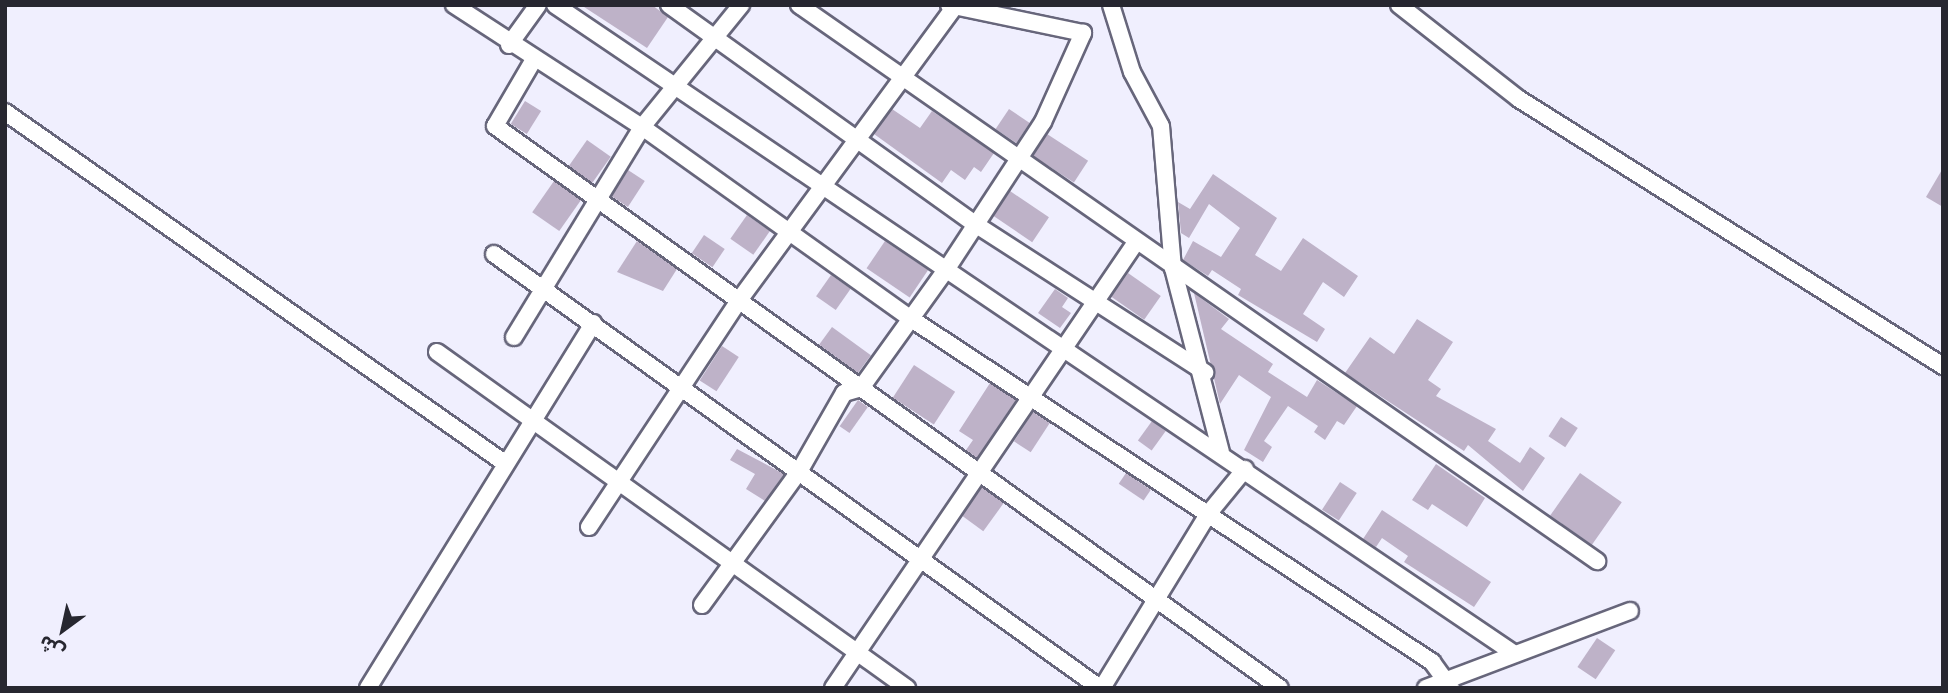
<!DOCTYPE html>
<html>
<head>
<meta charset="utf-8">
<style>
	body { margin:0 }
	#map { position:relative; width:1948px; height:693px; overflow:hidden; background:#f0effe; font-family:Lato,"Noto Sans Arabic",sans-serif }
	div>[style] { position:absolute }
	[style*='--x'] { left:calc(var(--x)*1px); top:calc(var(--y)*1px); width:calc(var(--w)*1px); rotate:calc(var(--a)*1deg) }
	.building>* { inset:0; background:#beb2c8; transform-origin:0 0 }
	.roads { filter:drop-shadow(2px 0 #67667b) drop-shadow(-2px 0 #67667b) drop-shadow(0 2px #67667b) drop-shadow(0 -2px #67667b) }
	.minor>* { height:16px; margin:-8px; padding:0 8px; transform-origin:8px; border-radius:8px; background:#fff }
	span { translate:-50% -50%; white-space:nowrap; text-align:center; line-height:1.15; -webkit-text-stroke:5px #f0effe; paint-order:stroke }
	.frame { position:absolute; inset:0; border:7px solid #272730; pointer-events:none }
	.north { position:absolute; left:28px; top:595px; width:70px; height:70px; -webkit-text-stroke:5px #f0effe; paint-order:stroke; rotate:213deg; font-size:19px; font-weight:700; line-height:28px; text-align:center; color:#272730 }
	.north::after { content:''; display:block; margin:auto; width:24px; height:32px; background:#272730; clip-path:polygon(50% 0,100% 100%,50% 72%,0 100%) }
</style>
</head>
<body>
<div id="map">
	<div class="building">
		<div style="clip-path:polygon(581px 5px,652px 5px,668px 17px,647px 48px)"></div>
		<div style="left:525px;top:101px;width:19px;height:27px;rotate:32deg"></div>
		<div style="clip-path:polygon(892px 109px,920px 128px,932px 111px,994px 153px,981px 172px,974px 167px,965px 180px,951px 170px,942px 183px,874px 134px)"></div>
		<div style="left:1009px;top:109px;width:25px;height:24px;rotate:34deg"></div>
		<div style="left:1047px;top:134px;width:49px;height:26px;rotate:33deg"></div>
		<div style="left:587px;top:140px;width:29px;height:32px;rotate:35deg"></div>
		<div style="clip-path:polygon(1943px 168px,1943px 207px,1926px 197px)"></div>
		<div style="left:628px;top:170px;width:20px;height:31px;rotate:33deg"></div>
		<div style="clip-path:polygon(1213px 174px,1277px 218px,1255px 255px,1281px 271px,1303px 238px,1358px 276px,1344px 297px,1323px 282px,1303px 314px,1325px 329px,1317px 342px,1238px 295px,1241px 289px,1212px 270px,1208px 276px,1183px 260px,1193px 241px,1221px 257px,1240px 228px,1209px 204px,1189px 238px,1181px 233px,1178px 202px,1190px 209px)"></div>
		<div style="left:554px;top:181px;width:33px;height:38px;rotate:35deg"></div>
		<div style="left:1010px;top:191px;width:47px;height:30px;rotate:34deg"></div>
		<div style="left:747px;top:215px;width:28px;height:29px;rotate:35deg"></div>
		<div style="left:704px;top:235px;width:25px;height:22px;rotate:34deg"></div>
		<div style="clip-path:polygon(637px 241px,677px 269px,663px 291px,617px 272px)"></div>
		<div style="left:885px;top:241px;width:52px;height:33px;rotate:34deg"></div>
		<div style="left:1128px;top:273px;width:40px;height:29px;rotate:35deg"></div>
		<div style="left:831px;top:275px;width:24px;height:26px;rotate:35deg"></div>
		<div style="clip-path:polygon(1055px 289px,1068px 298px,1062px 307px,1071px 313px,1060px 328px,1038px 313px)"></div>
		<div style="clip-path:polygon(1194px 293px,1229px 319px,1221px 329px,1273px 364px,1268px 372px,1307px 397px,1317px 380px,1357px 406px,1344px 425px,1337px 421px,1325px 440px,1314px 432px,1318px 426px,1288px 406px,1264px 441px,1272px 447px,1263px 462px,1244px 450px,1271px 397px,1239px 375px,1220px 404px)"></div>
		<div style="clip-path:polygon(1417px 319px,1453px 342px,1428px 380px,1441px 389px,1436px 396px,1496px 429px,1488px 441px,1520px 463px,1530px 447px,1545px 458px,1523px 491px,1468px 445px,1464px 451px,1345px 373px,1370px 337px,1394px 354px)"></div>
		<div style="left:832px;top:327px;width:48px;height:22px;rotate:36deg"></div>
		<div style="left:722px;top:346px;width:20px;height:41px;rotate:33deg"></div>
		<div style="left:914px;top:365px;width:49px;height:39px;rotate:33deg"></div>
		<div style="clip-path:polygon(990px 383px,1016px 400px,977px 458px,966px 450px,973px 440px,959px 431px)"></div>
		<div style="left:858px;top:400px;width:12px;height:32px;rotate:35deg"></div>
		<div style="left:1033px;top:412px;width:20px;height:35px;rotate:33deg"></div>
		<div style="left:1561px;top:417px;width:20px;height:23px;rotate:33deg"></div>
		<div style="left:1152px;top:421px;width:17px;height:24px;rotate:36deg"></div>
		<div style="clip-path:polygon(737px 449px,784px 474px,765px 501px,746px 489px,755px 474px,730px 460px)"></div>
		<div style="clip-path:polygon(1436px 464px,1485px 498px,1467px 527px,1432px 504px,1428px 510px,1412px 500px)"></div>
		<div style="left:1126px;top:473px;width:30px;height:13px;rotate:34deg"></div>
		<div style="left:1580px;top:473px;width:51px;height:52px;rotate:35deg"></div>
		<div style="left:1340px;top:482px;width:20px;height:33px;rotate:33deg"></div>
		<div style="left:982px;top:487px;width:27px;height:35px;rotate:36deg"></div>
		<div style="clip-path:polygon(1382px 510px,1491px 582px,1474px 607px,1404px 562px,1408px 556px,1382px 538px,1376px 547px,1363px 539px)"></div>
		<div style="left:1597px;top:638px;width:22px;height:35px;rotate:34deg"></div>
	</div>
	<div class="roads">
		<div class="minor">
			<div style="--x:454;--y:5;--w:224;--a:33"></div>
			<div style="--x:642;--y:127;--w:333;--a:35.5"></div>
			<div style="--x:913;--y:320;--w:622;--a:33.38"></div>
			<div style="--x:1432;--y:662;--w:32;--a:54"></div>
			<div style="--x:555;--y:5;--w:1157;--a:34.07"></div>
			<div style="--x:669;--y:5;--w:376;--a:35.6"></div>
			<div style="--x:975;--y:224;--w:274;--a:32.8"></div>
			<div style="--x:799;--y:5;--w:973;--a:34.87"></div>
			<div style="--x:1111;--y:5;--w:70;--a:72.6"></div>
			<div style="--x:1132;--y:72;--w:61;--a:61.8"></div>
			<div style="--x:1161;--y:126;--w:143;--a:85.2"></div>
			<div style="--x:1173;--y:268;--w:190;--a:75.4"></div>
			<div style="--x:1399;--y:5;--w:152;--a:38.1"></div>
			<div style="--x:1519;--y:99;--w:501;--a:32.2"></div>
			<div style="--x:509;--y:45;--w:49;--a:-54.1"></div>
			<div style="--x:533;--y:61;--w:75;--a:120.3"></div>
			<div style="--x:495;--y:126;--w:965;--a:35.6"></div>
			<div style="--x:5;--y:112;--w:612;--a:35.09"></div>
			<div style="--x:494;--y:254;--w:745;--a:35.61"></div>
			<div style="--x:514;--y:337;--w:246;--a:-58.6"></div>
			<div style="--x:642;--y:127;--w:157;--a:-50.9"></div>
			<div style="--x:437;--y:352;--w:578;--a:35.56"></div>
			<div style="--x:589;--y:527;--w:273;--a:-56.5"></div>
			<div style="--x:740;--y:299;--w:365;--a:-53.7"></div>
			<div style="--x:702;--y:605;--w:167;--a:-54"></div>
			<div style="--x:800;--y:470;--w:89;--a:-60.3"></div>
			<div style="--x:844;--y:393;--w:18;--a:-16"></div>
			<div style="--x:861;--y:388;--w:149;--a:-54.3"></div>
			<div style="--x:948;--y:267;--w:173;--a:-56.8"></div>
			<div style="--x:1043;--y:122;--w:98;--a:-65.8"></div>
			<div style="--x:1083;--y:33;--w:137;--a:-168.2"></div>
			<div style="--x:368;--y:688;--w:429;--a:-58.3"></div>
			<div style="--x:833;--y:688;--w:539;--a:-55.81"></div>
			<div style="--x:1102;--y:688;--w:205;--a:-58.6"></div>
			<div style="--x:1209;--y:513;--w:57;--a:-50.7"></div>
			<div style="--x:1426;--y:688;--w:218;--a:-20.7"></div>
		</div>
	</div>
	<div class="frame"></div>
	<div class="north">ش</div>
</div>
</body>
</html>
